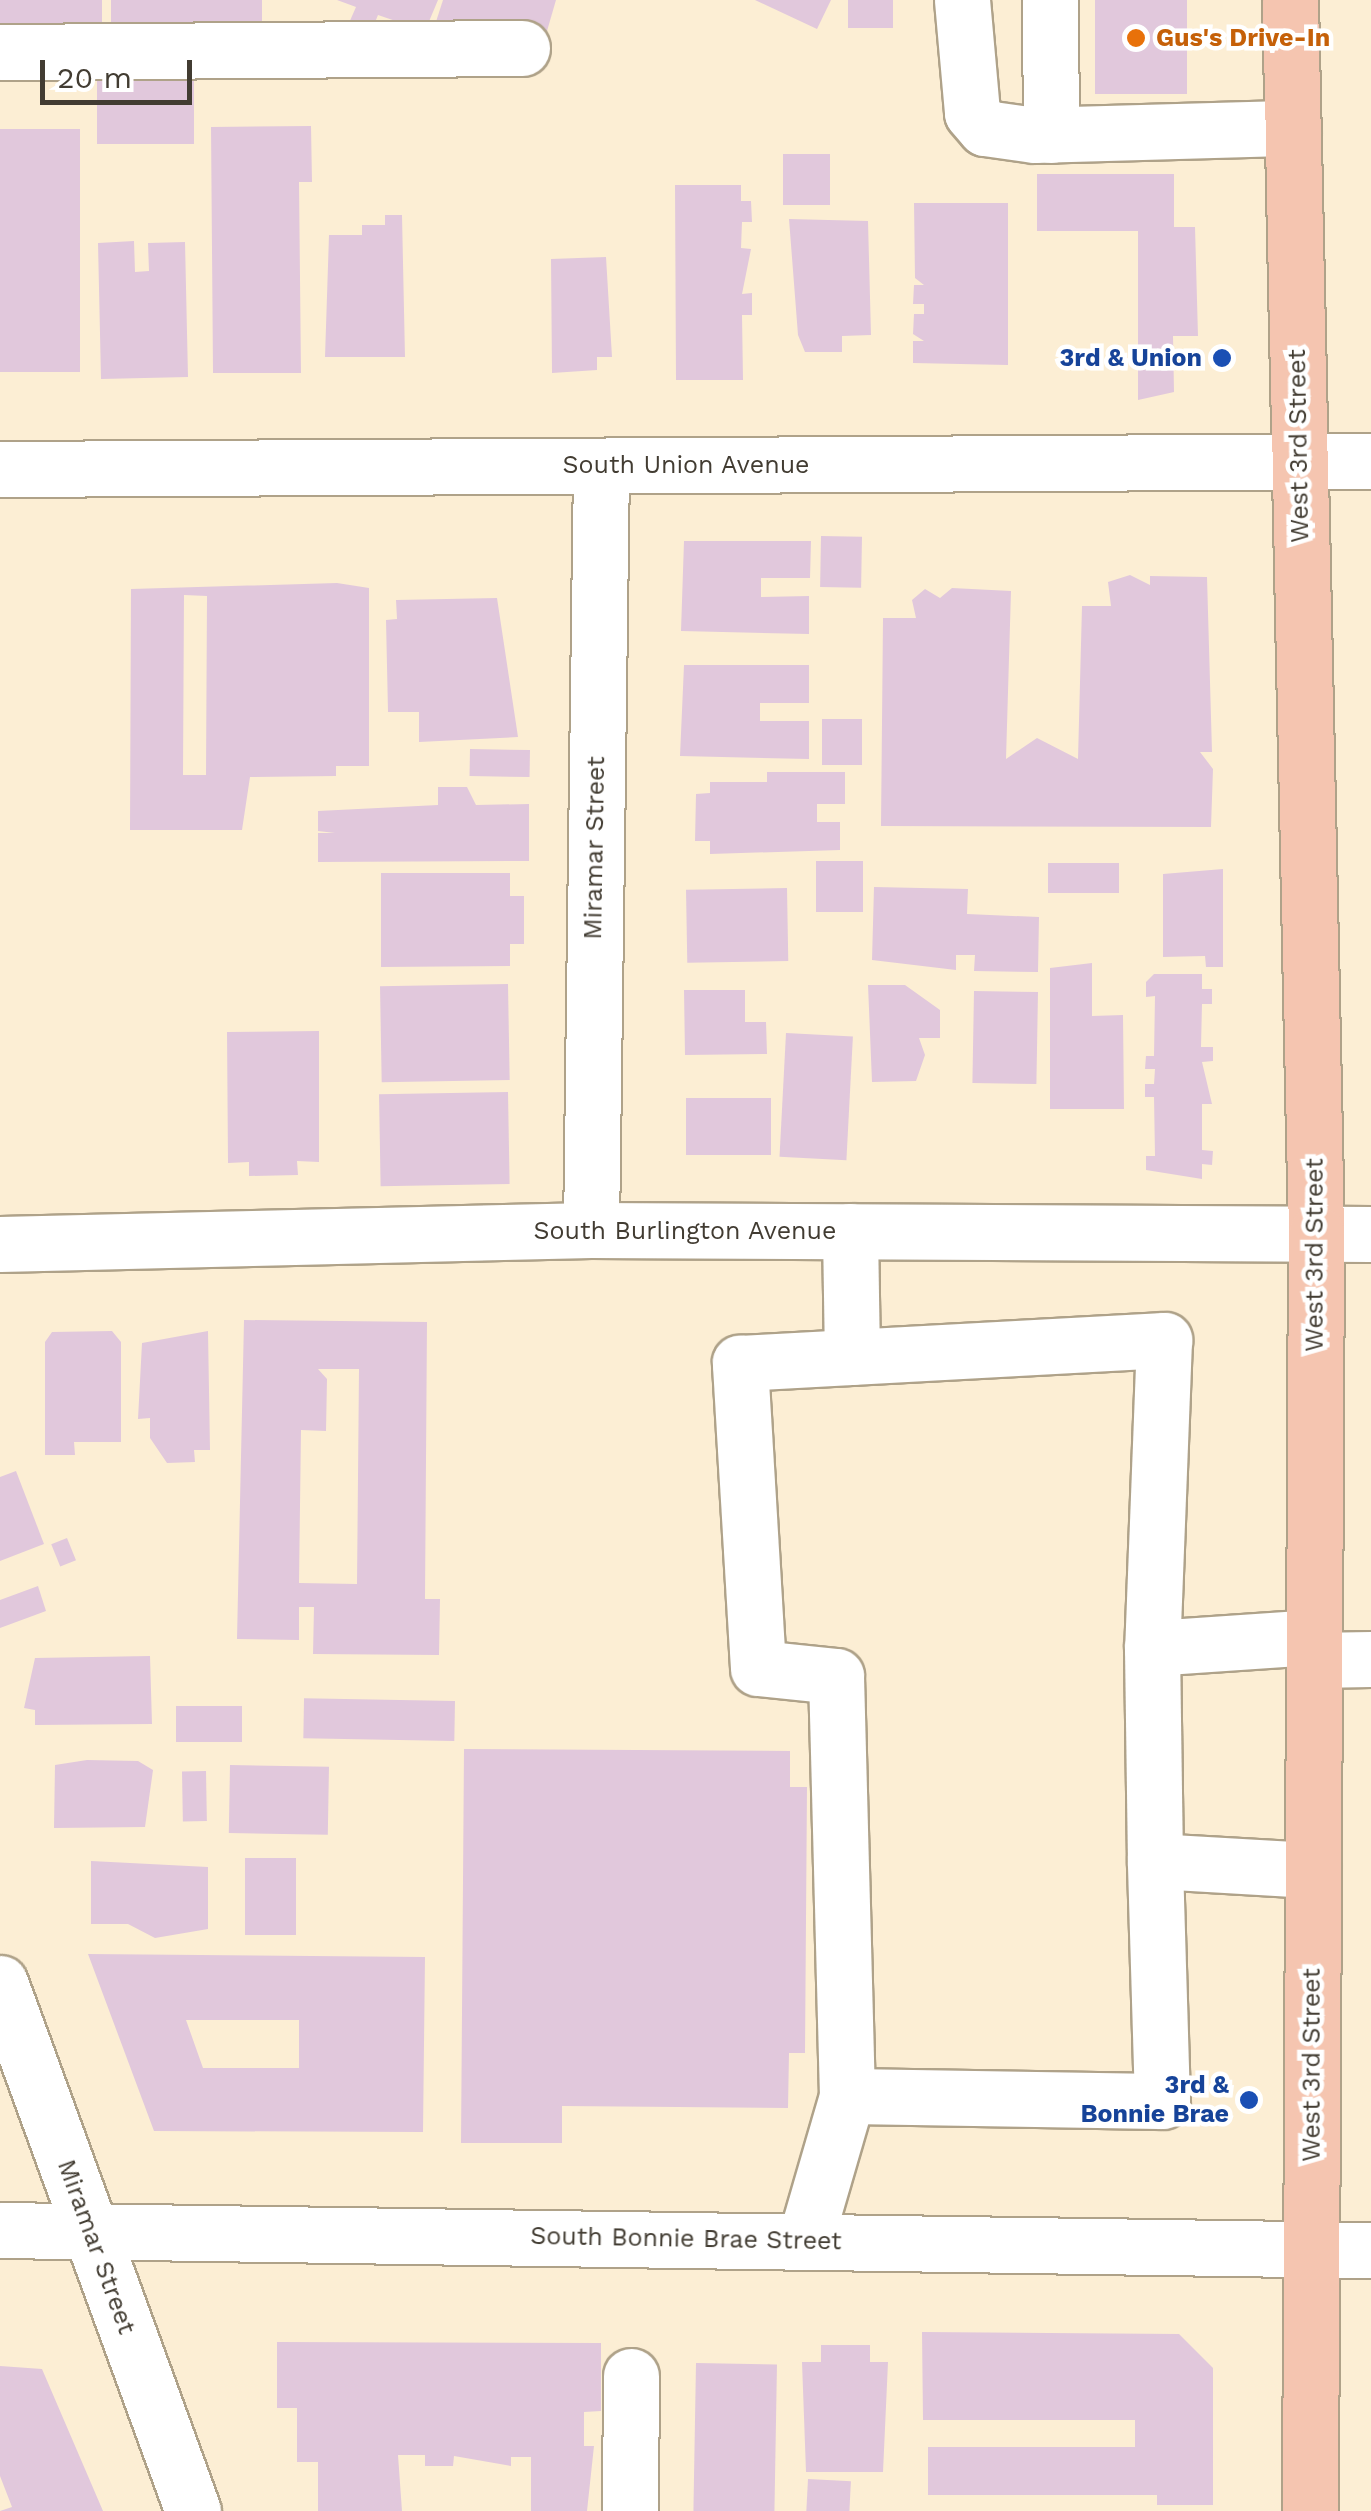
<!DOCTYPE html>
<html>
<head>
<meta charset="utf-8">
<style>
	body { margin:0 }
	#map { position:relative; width:1371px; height:2511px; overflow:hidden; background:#fceed4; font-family:"Work Sans",sans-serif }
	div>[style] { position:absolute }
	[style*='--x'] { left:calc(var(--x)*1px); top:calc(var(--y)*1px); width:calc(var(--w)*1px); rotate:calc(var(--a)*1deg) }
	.building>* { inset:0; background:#e1c8dc; transform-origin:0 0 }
	.roads { filter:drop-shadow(2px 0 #afa289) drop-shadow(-2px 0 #afa289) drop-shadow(0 2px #afa289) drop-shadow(0 -2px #afa289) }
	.minor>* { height:55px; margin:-27.5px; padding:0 27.5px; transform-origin:27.5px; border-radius:27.5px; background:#fff }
	.major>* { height:55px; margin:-27.5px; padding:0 27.5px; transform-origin:27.5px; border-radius:27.5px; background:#f5c5b0 }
	.dots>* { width:28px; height:28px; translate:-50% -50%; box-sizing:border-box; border:5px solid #fff; border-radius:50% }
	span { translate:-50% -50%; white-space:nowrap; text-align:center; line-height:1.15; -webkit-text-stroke:9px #fff; paint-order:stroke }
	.food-label { font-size:25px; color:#c56008; font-weight:700 }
	.left { translate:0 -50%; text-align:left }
	.transit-label { font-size:25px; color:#164399; font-weight:700 }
	.right { translate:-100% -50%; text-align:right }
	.street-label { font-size:25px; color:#423c32 }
	.scale { position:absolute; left:40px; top:60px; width:152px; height:45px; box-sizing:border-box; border:5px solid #423c32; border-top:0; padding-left:12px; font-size:30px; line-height:35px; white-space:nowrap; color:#423c32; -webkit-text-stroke:8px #fff; paint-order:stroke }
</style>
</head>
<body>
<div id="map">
	<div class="building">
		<div style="left:0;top:0;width:102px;height:25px"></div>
		<div style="left:111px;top:0;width:151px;height:28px"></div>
		<div style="clip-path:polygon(337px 0,438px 0,425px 31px,378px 15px,371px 32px,349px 23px,356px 7px)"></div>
		<div style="clip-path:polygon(443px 0,556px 0,547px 31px,433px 31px)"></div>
		<div style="clip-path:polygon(755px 0,831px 0,817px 29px)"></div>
		<div style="left:848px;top:0;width:45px;height:28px"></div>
		<div style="left:1095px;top:0;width:92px;height:94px"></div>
		<div style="left:194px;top:81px;width:63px;height:97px;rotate:90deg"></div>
		<div style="clip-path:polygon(311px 126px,312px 182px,299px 182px,301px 373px,213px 373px,211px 127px)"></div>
		<div style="left:80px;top:129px;width:243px;height:80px;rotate:90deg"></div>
		<div style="left:783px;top:154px;width:47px;height:51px"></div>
		<div style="clip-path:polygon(1037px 174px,1174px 174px,1174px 227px,1195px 227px,1198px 336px,1173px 336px,1174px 392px,1138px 400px,1138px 231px,1037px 231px)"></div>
		<div style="clip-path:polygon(675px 185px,741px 185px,741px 201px,751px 201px,752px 222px,742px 222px,741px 248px,751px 249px,742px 294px,752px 293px,752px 315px,742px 315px,743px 380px,676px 380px)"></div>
		<div style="clip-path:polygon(914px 203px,1008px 203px,1008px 365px,913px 363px,913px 341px,924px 341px,913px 334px,914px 314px,924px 314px,924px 304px,913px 304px,914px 285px,924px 285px,915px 278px)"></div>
		<div style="clip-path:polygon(385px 215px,402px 215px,405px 357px,325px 357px,329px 235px,362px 235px,362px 225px,385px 225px)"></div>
		<div style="clip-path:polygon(789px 219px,868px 221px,871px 335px,842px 336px,842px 352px,805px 352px,798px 335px)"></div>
		<div style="clip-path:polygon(134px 241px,135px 272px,149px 271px,148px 243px,185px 242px,188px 377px,101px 379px,98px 243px)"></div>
		<div style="clip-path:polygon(606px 257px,612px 357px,597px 357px,597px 370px,552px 373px,551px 259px)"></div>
		<div style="left:821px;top:536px;width:41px;height:51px;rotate:1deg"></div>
		<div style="clip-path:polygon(684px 541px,811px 541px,810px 578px,761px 578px,761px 597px,809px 596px,809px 634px,681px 631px)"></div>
		<div style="clip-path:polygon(1130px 575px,1150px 585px,1150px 576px,1207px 577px,1212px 752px,1200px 752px,1213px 769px,1211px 827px,881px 826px,883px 618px,916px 618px,912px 600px,925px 589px,940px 598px,952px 588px,1011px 591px,1006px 759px,1037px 738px,1078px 759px,1082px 606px,1111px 606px,1108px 582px)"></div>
		<div style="clip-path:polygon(evenodd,337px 583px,369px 588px,369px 766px,336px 766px,336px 776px,250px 777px,242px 830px,130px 830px,131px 589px,337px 583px,184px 595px,207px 596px,206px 775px,183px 775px,184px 595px)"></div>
		<div style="clip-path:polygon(497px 598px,518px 737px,419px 742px,419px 712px,388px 712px,386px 620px,397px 619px,396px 600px)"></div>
		<div style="clip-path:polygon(684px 665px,809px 665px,809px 703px,760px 703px,760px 721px,809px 721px,809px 759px,680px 756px)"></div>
		<div style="left:862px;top:719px;width:46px;height:40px;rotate:90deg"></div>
		<div style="left:470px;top:749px;width:60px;height:27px;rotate:1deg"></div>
		<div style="clip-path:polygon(767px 772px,845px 772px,845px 804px,817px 804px,817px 822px,840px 822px,840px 850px,710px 854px,710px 841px,695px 841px,696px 794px,710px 793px,710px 782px,767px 782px)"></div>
		<div style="clip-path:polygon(438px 787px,467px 787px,476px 805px,529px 804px,529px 861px,318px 862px,318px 833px,335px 833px,318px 831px,318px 811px,438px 805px)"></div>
		<div style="left:816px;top:861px;width:47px;height:51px"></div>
		<div style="left:1119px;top:863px;width:30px;height:71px;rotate:90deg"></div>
		<div style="clip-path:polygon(1223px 869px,1223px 967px,1206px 967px,1205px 956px,1163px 957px,1163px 874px)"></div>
		<div style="clip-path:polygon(381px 873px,510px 873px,510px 896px,524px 896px,524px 944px,510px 944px,510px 966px,381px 967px)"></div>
		<div style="clip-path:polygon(874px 887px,968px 889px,967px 914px,1039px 917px,1038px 972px,974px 971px,975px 955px,956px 955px,956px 970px,872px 960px)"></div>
		<div style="left:787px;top:888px;width:73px;height:101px;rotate:89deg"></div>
		<div style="clip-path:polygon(1092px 963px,1092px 1016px,1123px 1015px,1124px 1109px,1050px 1109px,1050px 968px)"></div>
		<div style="clip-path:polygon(1154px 974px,1202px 974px,1202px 989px,1212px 989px,1212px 1004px,1202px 1004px,1201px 1047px,1213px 1047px,1213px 1061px,1202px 1062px,1212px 1104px,1202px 1104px,1202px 1150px,1213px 1151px,1212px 1165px,1202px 1164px,1202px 1179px,1146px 1170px,1146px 1156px,1155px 1156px,1154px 1097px,1145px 1097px,1145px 1084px,1154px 1084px,1155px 1069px,1145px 1069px,1146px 1056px,1154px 1056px,1155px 996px,1146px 997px,1146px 982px)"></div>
		<div style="left:508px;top:984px;width:96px;height:128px;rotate:89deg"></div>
		<div style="clip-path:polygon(868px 985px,905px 985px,940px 1010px,940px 1038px,919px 1038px,925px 1055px,916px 1081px,872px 1082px)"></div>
		<div style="clip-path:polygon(684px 990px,745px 990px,745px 1022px,766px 1022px,767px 1054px,685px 1055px)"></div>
		<div style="left:974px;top:991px;width:64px;height:92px;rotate:1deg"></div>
		<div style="clip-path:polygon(319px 1031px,319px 1162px,297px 1161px,298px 1175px,249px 1176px,249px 1162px,228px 1163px,227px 1032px)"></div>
		<div style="left:786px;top:1033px;width:67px;height:124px;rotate:3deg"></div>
		<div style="left:508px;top:1092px;width:92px;height:129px;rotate:89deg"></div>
		<div style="left:686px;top:1098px;width:85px;height:57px"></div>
		<div style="clip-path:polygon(evenodd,244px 1320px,427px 1322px,425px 1599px,440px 1599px,439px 1655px,313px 1654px,314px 1607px,299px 1607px,299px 1640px,237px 1639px,244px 1320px,318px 1369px,359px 1369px,357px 1584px,299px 1583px,301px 1430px,326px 1431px,327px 1379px,318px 1369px)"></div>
		<div style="clip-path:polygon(112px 1331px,121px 1342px,121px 1442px,74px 1442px,75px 1455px,45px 1455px,45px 1342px,52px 1332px)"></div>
		<div style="clip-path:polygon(208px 1331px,210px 1450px,194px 1450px,195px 1462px,167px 1463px,150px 1438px,150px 1418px,138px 1419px,142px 1343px)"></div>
		<div style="clip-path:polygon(16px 1471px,44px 1544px,0 1561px,0 1477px)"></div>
		<div style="left:67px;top:1538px;width:24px;height:17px;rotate:68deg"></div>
		<div style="clip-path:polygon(38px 1586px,46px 1611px,0 1628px,0 1600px)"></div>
		<div style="clip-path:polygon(150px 1656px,152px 1724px,35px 1725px,35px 1710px,24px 1708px,35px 1658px)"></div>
		<div style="left:455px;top:1701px;width:40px;height:151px;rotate:91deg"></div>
		<div style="left:176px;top:1706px;width:66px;height:36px"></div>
		<div style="clip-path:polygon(464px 1749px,790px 1751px,790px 1787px,807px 1787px,805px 2053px,789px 2053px,788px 2108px,562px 2106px,562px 2143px,461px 2143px)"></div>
		<div style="clip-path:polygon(87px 1760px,138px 1761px,153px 1770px,145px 1827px,54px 1828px,55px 1765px)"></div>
		<div style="left:230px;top:1765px;width:99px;height:68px;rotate:1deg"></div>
		<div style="left:206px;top:1771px;width:50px;height:24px;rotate:89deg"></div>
		<div style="left:245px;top:1858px;width:51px;height:77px"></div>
		<div style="clip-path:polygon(91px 1861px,208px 1867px,208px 1929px,155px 1938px,128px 1924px,91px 1924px)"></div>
		<div style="clip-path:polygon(evenodd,88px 1954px,425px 1957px,423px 2132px,154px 2131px,88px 1954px,186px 2020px,299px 2020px,299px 2068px,203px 2068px,186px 2020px)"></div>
		<div style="clip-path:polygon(922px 2332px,1179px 2334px,1213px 2368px,1213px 2505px,1157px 2505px,1157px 2495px,928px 2495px,928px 2447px,1135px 2447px,1135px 2420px,923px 2420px)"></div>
		<div style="clip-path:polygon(277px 2342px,601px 2343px,601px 2411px,584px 2412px,584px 2446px,594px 2446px,587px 2511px,531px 2511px,531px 2457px,511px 2457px,511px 2466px,454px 2456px,453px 2466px,425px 2466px,425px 2455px,398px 2455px,402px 2511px,318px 2511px,318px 2462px,297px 2462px,297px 2408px,277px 2408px)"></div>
		<div style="clip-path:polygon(821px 2345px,870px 2345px,870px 2362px,888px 2362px,883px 2472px,806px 2472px,802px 2362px,821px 2362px)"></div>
		<div style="left:696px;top:2363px;width:81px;height:148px;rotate:1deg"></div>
		<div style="clip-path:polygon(0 2366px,42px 2369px,103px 2511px,0 2511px,12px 2507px,0 2476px)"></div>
		<div style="left:808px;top:2479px;width:43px;height:32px;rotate:3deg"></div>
	</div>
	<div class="roads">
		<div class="minor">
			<div style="--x:962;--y:0;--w:113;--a:84.9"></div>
			<div style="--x:972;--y:113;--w:20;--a:49"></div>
			<div style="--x:985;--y:128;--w:50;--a:8"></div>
			<div style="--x:1035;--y:135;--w:258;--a:-1.6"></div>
			<div style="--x:1050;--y:0;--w:135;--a:89.6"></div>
			<div style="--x:0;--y:52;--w:522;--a:-0.44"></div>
			<div style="--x:0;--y:469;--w:1371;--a:-0.33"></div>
			<div style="--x:591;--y:1230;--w:764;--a:-89.25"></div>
			<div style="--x:850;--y:1231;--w:126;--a:89.1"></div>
			<div style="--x:0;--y:1244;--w:591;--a:-1.36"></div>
			<div style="--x:591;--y:1230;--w:780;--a:0.29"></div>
			<div style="--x:1152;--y:1648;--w:213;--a:89.2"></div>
			<div style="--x:1314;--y:1660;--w:57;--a:-1"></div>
			<div style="--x:0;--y:1983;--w:562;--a:69.92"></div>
			<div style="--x:847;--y:2096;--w:420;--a:-91.5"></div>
			<div style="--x:836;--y:1676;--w:78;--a:-174.1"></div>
			<div style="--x:758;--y:1668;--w:306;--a:-93.4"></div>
			<div style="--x:740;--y:1363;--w:425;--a:-3.1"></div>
			<div style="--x:1164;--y:1340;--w:308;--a:92.2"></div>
			<div style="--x:1152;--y:1648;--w:162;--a:-3.9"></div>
			<div style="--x:0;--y:2230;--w:1371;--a:0.84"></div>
			<div style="--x:805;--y:2241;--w:151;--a:-73.8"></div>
			<div style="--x:847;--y:2096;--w:315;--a:0.9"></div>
			<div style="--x:1162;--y:2101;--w:240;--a:-91.7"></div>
			<div style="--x:1155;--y:1861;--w:158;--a:3.3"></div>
			<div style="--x:630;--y:2511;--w:135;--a:-89.6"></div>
		</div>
		<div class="major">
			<div style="--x:1290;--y:0;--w:1233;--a:88.79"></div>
			<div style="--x:1316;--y:1233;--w:1278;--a:90.27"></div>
		</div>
	</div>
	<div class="dots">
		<div style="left:1136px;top:38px;background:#e8710a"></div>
		<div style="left:1222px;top:358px;background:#1a4fb4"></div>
		<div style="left:1249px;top:2100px;background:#1a4fb4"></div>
	</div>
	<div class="food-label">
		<span class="left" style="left:1156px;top:38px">Gus's Drive-In</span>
	</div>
	<div class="transit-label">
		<span class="right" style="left:1202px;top:358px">3rd &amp; Union</span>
		<span class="right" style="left:1229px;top:2100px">3rd &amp;<br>Bonnie Brae</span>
	</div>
	<div class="street-label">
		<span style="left:1299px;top:446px;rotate:-91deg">West 3rd Street</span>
		<span style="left:686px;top:465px">South Union Avenue</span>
		<span style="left:595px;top:848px;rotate:-89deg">Miramar Street</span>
		<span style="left:685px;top:1231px">South Burlington Avenue</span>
		<span style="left:1315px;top:1255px;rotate:-90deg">West 3rd Street</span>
		<span style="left:1312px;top:2065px;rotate:-90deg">West 3rd Street</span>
		<span style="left:686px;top:2239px;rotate:1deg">South Bonnie Brae Street</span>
		<span style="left:96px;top:2247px;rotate:70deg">Miramar Street</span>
	</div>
	<div class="scale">20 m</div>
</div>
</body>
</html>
